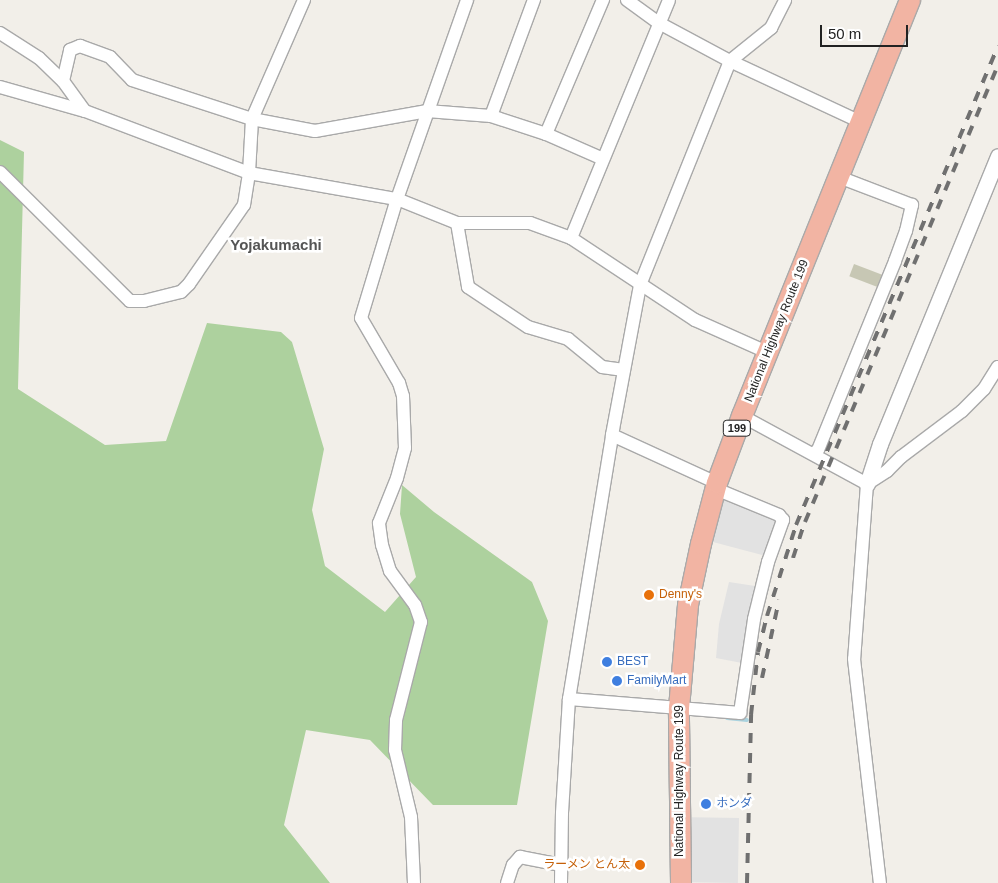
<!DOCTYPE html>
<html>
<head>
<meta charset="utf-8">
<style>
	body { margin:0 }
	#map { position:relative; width:998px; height:883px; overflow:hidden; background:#f2efe9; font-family:Arial,"Noto Sans JP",sans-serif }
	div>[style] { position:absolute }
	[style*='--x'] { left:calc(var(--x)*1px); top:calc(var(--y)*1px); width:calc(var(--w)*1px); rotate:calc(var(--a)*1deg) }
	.construction>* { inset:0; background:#c7c7b4; transform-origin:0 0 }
	.forest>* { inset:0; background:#add19e }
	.parking>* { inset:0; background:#e2e2e2; transform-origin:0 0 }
	.stream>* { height:4px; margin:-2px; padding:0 2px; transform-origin:2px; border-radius:2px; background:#aad3df }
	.roads { filter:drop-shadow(1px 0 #a9a9a9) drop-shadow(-1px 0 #a9a9a9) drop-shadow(0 1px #a9a9a9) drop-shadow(0 -1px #a9a9a9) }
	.minor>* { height:12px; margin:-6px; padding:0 6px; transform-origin:6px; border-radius:6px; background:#fff }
	.tertiary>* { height:15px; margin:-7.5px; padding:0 7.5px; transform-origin:7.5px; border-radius:7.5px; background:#fff }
	.trunk>* { height:20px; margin:-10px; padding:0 10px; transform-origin:10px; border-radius:10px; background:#f2b4a3 }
	.rail>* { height:4px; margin-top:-2px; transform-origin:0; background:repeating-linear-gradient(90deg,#707070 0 10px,transparent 0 20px) }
	.dots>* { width:14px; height:14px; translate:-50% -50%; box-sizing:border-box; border:2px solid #fff; border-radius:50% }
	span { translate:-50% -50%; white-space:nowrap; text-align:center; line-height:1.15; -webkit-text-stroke:5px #fff; paint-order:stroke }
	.shield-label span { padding:1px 4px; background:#fff; border:1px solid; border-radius:4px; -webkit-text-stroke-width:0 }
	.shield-label { font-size:11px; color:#222; font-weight:700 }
	.street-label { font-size:12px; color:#222 }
	.food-label { font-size:12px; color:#c56008 }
	.left { translate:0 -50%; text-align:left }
	.right { translate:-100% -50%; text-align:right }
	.shop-label { font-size:12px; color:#366cbe }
	.quarter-label { font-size:15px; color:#555; font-weight:700 }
	.scale { position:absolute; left:820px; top:25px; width:88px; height:22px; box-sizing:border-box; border:2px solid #222; border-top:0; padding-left:6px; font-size:15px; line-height:18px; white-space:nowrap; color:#222; -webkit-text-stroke:4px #fff; paint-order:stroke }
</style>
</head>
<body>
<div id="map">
	<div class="construction">
		<div style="left:854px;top:264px;width:33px;height:13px;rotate:21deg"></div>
	</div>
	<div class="forest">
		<div style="clip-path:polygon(0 140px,24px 152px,18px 389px,105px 445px,166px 441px,207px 323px,281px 332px,292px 342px,324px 449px,312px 510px,325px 566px,385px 612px,416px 577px,400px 514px,402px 485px,434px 512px,532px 582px,548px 621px,517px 805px,433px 805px,370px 740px,306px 730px,284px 825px,330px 883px,0 883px)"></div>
	</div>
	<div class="parking">
		<div style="clip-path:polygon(724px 495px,776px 517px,778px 523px,766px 556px,713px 542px)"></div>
		<div style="clip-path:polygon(729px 582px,755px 586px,742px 663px,716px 658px,719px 624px)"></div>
		<div style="left:739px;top:818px;width:65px;height:47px;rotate:91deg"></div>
	</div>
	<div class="stream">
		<div style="--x:727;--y:718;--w:20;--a:6"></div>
	</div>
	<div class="roads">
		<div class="minor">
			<div style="--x:627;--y:0;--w:39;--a:36"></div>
			<div style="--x:659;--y:23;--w:81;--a:28.2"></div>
			<div style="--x:730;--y:61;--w:145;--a:25"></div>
			<div style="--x:0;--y:33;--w:46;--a:32.7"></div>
			<div style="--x:39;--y:58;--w:33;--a:44"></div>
			<div style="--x:63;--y:81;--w:37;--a:54"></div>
			<div style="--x:63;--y:81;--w:32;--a:-77"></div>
			<div style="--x:70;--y:50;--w:11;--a:-22"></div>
			<div style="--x:80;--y:46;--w:32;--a:20"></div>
			<div style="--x:110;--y:57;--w:32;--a:46"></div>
			<div style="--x:132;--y:80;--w:126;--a:18"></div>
			<div style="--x:252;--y:119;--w:64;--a:10.8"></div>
			<div style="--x:315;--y:131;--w:114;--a:-10.1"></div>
			<div style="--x:427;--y:111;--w:64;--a:4.5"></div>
			<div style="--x:491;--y:116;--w:58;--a:18.1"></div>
			<div style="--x:546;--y:134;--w:62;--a:23.7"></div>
			<div style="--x:0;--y:87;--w:88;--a:15.8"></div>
			<div style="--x:85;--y:111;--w:175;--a:20.7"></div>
			<div style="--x:249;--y:173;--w:150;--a:10"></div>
			<div style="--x:397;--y:199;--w:65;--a:21.8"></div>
			<div style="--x:457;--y:223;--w:73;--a:0"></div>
			<div style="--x:530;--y:223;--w:44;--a:20.1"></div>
			<div style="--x:571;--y:238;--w:149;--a:33.5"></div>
			<div style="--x:695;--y:320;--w:81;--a:24"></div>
			<div style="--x:491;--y:116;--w:124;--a:-69.7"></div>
			<div style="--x:546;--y:134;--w:146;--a:-67"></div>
			<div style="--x:0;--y:172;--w:183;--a:44.8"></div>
			<div style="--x:130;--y:301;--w:14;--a:0"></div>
			<div style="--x:144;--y:301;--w:38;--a:-14"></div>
			<div style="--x:181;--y:292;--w:11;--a:-45"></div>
			<div style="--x:189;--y:284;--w:96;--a:-55.2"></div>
			<div style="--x:244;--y:205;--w:32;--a:-81"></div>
			<div style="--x:249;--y:173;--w:54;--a:-86.8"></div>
			<div style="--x:252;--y:119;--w:130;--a:-66.4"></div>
			<div style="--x:457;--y:223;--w:65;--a:80.2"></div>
			<div style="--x:468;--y:287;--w:72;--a:33.7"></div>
			<div style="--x:528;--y:327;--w:42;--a:16.7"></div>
			<div style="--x:568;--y:339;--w:44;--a:39.5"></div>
			<div style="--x:602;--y:367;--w:22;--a:8"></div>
			<div style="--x:571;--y:238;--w:257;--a:-67.6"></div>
			<div style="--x:742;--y:416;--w:142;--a:28.5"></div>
			<div style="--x:612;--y:435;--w:115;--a:24.6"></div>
			<div style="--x:813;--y:454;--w:6;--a:-39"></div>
			<div style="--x:818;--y:450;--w:204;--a:-67.8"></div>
			<div style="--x:895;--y:261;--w:32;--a:-70"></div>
			<div style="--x:906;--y:231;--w:27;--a:-77"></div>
			<div style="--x:912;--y:205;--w:78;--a:-159"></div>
			<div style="--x:867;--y:484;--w:175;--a:94.2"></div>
			<div style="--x:854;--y:659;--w:226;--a:83.4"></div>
			<div style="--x:867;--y:484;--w:24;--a:-33"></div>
			<div style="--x:887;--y:471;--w:20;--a:-45"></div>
			<div style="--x:901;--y:457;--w:76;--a:-37"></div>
			<div style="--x:962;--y:411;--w:31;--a:-45"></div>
			<div style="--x:984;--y:389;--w:26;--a:-58"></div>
			<div style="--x:569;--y:699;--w:172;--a:4.7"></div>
			<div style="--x:740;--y:713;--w:95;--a:-81.5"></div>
			<div style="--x:754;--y:619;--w:59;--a:-76.2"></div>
			<div style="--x:768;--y:562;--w:45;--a:-70.3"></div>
			<div style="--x:783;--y:520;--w:6;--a:-129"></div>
			<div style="--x:779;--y:515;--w:68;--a:-157.6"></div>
			<div style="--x:414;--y:883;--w:66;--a:-92.6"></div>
			<div style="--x:411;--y:817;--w:69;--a:-103.4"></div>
			<div style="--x:395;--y:750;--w:30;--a:-88"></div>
			<div style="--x:396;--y:720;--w:101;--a:-75.7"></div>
			<div style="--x:421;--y:622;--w:18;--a:-109"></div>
			<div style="--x:415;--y:605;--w:42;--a:-126.3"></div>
			<div style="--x:390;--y:571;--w:27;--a:-107"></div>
			<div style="--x:382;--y:545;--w:22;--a:-98"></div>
			<div style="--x:379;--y:523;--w:48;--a:-68.2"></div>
			<div style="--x:397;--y:478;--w:31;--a:-75"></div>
			<div style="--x:405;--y:448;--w:52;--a:-92.2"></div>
			<div style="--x:403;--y:396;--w:14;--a:-107"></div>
			<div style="--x:399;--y:383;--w:75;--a:-120.3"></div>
			<div style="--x:361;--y:318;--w:124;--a:-73.2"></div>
			<div style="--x:397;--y:199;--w:211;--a:-70.6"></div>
			<div style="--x:507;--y:883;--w:19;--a:-72"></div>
			<div style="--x:513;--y:865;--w:11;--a:-49"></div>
			<div style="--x:520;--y:857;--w:42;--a:11"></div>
			<div style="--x:561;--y:883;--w:70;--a:-89.2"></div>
			<div style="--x:562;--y:813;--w:114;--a:-86.5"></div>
			<div style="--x:569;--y:699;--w:267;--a:-80.7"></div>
			<div style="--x:612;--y:435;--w:153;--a:-79.4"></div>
			<div style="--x:640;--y:285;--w:241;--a:-68.1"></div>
			<div style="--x:730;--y:61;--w:53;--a:-38.8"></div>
			<div style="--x:771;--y:28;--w:31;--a:-63"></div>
		</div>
		<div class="tertiary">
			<div style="--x:867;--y:484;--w:42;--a:-72"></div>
			<div style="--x:880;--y:444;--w:311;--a:-67.7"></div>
		</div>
		<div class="trunk">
			<div style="--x:681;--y:883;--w:175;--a:-90.7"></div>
			<div style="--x:679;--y:708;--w:103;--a:-85"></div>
			<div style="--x:688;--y:605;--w:62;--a:-78"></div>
			<div style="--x:701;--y:544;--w:63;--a:-75.3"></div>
			<div style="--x:717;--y:483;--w:72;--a:-69.5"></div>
			<div style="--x:742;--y:416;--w:449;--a:-68"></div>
		</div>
	</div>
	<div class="rail">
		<div style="--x:793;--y:558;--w:38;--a:-72"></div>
		<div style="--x:805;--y:522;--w:495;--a:-67.1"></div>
		<div style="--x:762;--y:678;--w:80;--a:-77.7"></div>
		<div style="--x:747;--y:883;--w:168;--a:-88.6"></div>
		<div style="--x:751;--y:715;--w:63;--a:-83.7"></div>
		<div style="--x:758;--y:652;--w:37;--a:-76"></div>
		<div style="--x:767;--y:616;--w:96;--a:-72.3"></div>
		<div style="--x:796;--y:525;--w:520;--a:-67.13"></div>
	</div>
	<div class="dots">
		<div style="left:649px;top:595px;background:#e8710a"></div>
		<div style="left:607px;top:662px;background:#3f7fe0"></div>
		<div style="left:617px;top:681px;background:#3f7fe0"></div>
		<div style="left:706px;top:804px;background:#3f7fe0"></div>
		<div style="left:640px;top:865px;background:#e8710a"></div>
	</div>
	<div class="shield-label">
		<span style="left:737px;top:428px">199</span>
	</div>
	<div class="street-label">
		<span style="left:777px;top:331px;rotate:-68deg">National Highway Route 199</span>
		<span style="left:680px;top:781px;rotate:-90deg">National Highway Route 199</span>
	</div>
	<div class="food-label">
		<span class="left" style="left:659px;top:595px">Denny's</span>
		<span class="right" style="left:630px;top:865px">ラーメン とん太</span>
	</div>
	<div class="shop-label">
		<span class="left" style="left:617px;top:662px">BEST</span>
		<span class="left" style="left:627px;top:681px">FamilyMart</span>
		<span class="left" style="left:716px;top:804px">ホンダ</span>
	</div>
	<div class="quarter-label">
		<span style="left:276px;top:245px">Yojakumachi</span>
	</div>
	<div class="scale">50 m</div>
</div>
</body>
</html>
